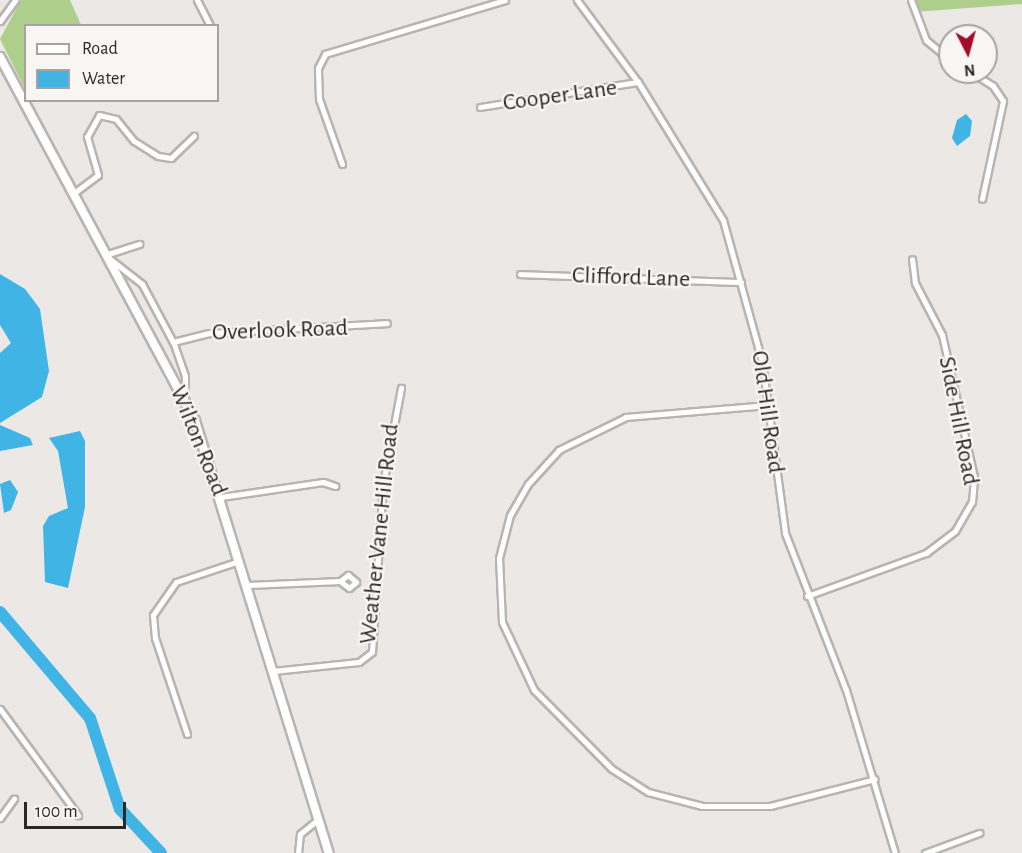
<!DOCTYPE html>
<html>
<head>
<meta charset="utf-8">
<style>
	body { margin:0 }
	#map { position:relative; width:1022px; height:853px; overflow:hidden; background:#ece8e6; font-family:"Alegreya Sans",sans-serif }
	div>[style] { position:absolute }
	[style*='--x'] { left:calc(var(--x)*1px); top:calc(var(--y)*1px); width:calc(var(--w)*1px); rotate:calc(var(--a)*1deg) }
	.green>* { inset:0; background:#adcf8b }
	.water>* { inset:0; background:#3fb4e5 }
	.river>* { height:12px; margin:-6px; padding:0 6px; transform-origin:6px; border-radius:6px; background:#3fb4e5 }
	.roads { filter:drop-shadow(2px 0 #b7b4b2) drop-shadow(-2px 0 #b7b4b2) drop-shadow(0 2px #b7b4b2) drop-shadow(0 -2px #b7b4b2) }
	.minor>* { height:5px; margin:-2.5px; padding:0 2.5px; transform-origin:2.5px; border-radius:2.5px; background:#fff }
	.secondary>* { height:8px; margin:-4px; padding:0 4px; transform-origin:4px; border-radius:4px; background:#fff }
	span { translate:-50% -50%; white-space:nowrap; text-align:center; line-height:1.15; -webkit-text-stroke:4.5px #f9f5f3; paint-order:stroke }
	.street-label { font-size:24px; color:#2a2928 }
	.legend { position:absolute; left:24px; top:24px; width:195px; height:78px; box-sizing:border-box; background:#f9f5f3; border:2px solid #a6a3a2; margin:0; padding:8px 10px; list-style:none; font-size:18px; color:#2a2928 }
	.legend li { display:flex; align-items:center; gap:12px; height:30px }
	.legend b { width:30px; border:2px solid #a6a3a2 }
	.north { position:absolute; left:938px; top:24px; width:60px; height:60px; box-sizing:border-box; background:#f9f5f3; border:2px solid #a6a3a2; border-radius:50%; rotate:174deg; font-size:16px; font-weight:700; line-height:24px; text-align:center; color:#2a2928 }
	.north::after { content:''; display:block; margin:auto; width:21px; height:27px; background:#a50b2a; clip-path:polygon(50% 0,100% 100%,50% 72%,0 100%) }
	.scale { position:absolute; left:24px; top:802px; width:102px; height:27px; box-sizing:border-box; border:3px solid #2a2928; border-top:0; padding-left:8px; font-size:18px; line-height:21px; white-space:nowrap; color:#2a2928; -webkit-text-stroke:4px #f9f5f3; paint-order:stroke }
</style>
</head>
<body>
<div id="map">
	<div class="green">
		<div style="clip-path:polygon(21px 0,70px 0,81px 25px,26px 26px,24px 87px,0 39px)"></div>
		<div style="clip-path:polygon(909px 0,1022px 0,1022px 4px,914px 12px)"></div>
	</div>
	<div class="water">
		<div style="clip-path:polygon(966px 114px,972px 121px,970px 136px,957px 146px,952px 138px,957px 120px)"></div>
		<div style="clip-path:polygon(0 274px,25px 289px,40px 309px,49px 371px,42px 397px,0 423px,0 353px,11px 343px,0 325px)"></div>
		<div style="clip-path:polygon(0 425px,30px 438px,33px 445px,0 451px)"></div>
		<div style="clip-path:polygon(80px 431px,85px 441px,85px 507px,68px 588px,45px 582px,43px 526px,49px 516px,68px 508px,58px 451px,49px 438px)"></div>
		<div style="clip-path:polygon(10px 480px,18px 492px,11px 510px,4px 513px,0 484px)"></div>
	</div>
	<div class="river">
		<div style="--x:0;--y:612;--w:139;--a:49.7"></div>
		<div style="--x:90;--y:718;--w:96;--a:71.8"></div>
		<div style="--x:120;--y:809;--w:60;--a:47"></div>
	</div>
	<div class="roads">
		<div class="minor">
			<div style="--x:197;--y:0;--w:28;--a:63"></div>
			<div style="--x:577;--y:0;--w:102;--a:53.4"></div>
			<div style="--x:638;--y:82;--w:162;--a:58.4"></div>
			<div style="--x:723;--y:220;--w:147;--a:74.6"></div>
			<div style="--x:762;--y:362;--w:173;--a:82.3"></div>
			<div style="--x:785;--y:533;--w:168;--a:68.8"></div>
			<div style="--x:846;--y:690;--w:170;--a:73.3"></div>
			<div style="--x:911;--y:0;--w:43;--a:69.4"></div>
			<div style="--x:926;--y:40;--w:31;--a:40"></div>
			<div style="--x:0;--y:21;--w:26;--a:-54"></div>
			<div style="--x:971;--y:72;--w:26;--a:32"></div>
			<div style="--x:993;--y:86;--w:18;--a:56"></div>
			<div style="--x:1003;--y:101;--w:100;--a:102.1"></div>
			<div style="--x:480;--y:107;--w:160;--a:-9"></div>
			<div style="--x:342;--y:164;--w:69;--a:-109.5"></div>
			<div style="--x:319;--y:99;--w:31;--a:-92"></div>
			<div style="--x:318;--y:68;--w:16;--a:-63"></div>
			<div style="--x:325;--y:54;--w:188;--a:-16.7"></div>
			<div style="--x:74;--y:193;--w:30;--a:-37"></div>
			<div style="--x:98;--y:175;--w:40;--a:-106"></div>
			<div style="--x:87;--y:137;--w:25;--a:-61"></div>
			<div style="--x:99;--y:115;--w:17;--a:13"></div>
			<div style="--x:116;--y:119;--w:28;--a:51"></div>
			<div style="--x:134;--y:141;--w:28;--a:32"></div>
			<div style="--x:158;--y:156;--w:13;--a:9"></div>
			<div style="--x:171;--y:158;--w:32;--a:-44"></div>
			<div style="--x:108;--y:254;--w:33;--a:-18"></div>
			<div style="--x:110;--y:259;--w:41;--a:38"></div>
			<div style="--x:142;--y:284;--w:66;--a:61.9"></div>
			<div style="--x:520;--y:274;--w:221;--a:2.1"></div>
			<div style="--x:185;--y:401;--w:25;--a:-90"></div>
			<div style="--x:185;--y:376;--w:36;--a:-109"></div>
			<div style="--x:173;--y:342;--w:37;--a:-14"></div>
			<div style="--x:209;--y:333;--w:178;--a:-3.2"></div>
			<div style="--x:768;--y:405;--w:143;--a:175.2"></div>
			<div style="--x:626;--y:417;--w:75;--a:153.8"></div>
			<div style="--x:559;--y:450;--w:46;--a:132.4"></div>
			<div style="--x:528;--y:484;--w:36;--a:120"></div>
			<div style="--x:510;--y:515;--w:44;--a:104.3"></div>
			<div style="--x:499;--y:558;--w:64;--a:87.3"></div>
			<div style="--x:502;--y:622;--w:75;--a:64.8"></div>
			<div style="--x:534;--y:690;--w:111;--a:45.4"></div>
			<div style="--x:612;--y:769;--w:43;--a:32.6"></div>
			<div style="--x:648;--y:792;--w:56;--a:14.5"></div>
			<div style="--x:702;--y:806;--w:68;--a:0"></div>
			<div style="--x:770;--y:806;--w:108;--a:-14.4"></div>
			<div style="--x:221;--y:497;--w:103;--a:-8.4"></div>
			<div style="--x:323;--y:482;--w:13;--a:18"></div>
			<div style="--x:248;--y:585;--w:92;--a:-2.5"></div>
			<div style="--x:340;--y:581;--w:10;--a:-37"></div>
			<div style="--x:348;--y:575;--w:11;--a:41"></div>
			<div style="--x:356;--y:582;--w:9;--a:139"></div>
			<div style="--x:349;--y:588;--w:11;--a:-142"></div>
			<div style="--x:807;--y:596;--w:127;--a:-19.9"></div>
			<div style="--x:926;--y:553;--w:36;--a:-37"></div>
			<div style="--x:955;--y:531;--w:34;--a:-60"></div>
			<div style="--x:972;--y:502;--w:25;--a:-85"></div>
			<div style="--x:974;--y:477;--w:146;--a:-102.7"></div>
			<div style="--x:942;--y:335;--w:59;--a:-117.4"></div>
			<div style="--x:915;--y:283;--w:24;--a:-97"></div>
			<div style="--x:273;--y:671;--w:86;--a:-6"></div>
			<div style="--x:359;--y:662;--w:16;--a:-38"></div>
			<div style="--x:372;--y:652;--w:168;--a:-86.3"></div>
			<div style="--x:383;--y:484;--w:98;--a:-79.4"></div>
			<div style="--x:0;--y:709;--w:132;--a:53.7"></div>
			<div style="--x:187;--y:734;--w:101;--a:-108.4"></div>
			<div style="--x:155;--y:638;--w:23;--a:-95"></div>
			<div style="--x:153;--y:615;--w:40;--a:-55.1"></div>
			<div style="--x:176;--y:582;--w:66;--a:-18.4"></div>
			<div style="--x:0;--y:818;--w:24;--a:-54"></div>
			<div style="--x:298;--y:853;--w:19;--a:-84"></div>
			<div style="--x:300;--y:834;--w:21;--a:-39"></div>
			<div style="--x:925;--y:853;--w:58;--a:-20.3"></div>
		</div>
		<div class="secondary">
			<div style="--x:0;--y:57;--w:413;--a:61.8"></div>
			<div style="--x:195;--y:421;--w:452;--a:72.8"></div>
		</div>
	</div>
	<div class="street-label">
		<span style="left:560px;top:96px;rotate:-8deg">Cooper Lane</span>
		<span style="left:631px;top:278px;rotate:2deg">Clifford Lane</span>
		<span style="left:280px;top:331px;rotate:-2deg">Overlook Road</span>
		<span style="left:767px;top:412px;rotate:82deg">Old Hill Road</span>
		<span style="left:958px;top:421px;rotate:79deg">Side Hill Road</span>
		<span style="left:198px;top:441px;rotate:68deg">Wilton Road</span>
		<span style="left:380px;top:534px;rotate:-84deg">Weather Vane Hill Road</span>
	</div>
	<ul class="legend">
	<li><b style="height:8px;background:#fff"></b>Road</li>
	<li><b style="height:16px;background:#3fb4e5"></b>Water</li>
	</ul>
	<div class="north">N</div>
	<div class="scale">100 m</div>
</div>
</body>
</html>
